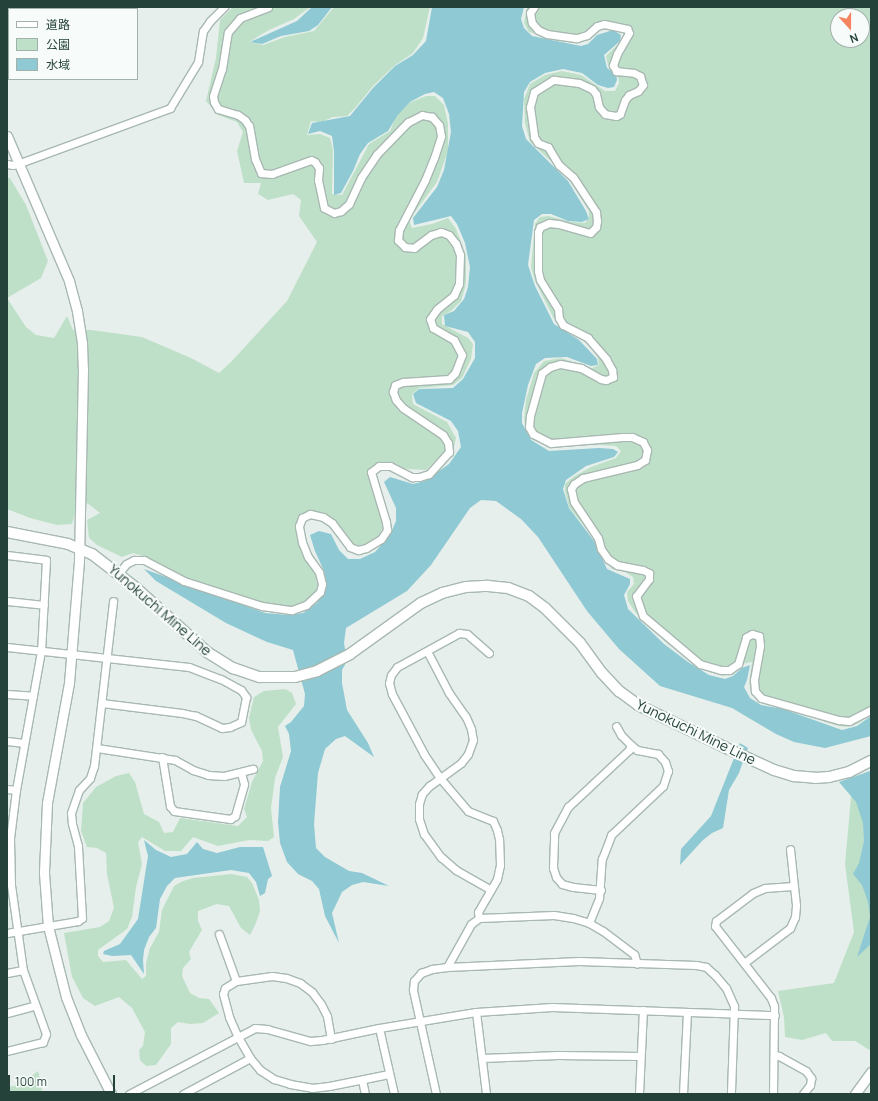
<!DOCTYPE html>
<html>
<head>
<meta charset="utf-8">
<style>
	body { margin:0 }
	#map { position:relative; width:878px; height:1101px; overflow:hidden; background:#e6efeb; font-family:Manrope,"Noto Sans JP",sans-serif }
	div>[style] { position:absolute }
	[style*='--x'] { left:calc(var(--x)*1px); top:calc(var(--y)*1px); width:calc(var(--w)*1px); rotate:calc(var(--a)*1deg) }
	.green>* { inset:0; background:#bfe0c8 }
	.water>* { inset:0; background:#8ec9d4 }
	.roads { filter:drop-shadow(1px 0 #a8b8b2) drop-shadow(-1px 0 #a8b8b2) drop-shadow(0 1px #a8b8b2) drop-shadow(0 -1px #a8b8b2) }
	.minor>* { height:7px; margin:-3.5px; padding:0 3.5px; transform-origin:3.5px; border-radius:3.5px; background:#fff }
	.tertiary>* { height:9px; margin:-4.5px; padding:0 4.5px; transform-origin:4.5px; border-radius:4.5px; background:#fff }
	.secondary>* { height:10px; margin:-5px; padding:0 5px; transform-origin:5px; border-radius:5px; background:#fff }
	span { translate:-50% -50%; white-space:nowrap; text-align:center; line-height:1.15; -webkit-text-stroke:4px #f7fbf9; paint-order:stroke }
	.street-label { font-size:14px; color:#24423a }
	.frame { position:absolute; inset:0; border:8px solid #24423a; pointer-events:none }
	.legend { position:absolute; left:8px; top:8px; width:130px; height:72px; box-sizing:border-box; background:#f7fbf9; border:1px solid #a3b1ad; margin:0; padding:5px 7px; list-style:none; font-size:12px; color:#24423a }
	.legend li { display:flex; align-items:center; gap:8px; height:20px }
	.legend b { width:20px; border:1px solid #a3b1ad }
	.north { position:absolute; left:830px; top:8px; width:40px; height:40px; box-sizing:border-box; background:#f7fbf9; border:1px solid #a3b1ad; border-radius:50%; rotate:159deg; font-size:11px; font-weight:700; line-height:16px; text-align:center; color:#24423a }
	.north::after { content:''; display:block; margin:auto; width:14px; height:18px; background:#f4845f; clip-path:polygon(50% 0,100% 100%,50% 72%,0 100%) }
	.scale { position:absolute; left:8px; top:1075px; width:107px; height:18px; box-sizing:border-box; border:2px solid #24423a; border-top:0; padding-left:5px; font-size:12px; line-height:14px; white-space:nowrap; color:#24423a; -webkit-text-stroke:3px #f7fbf9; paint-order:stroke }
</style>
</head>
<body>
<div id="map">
	<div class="green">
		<div style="clip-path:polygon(233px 7px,310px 7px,294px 19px,269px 30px,249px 42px,263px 45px,285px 37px,314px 31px,334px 7px,430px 7px,423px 38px,413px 53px,395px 65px,374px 85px,355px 108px,347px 116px,333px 117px,321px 122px,311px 121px,307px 135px,320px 134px,330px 138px,333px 150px,332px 194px,342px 195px,369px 144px,390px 131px,396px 116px,409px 103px,426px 96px,435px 96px,444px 105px,448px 124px,448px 151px,437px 182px,409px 220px,412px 228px,432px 224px,448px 218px,456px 229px,466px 255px,466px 284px,461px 301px,451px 311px,442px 316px,442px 324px,468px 338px,473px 344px,471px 359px,462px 378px,453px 385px,419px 388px,412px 394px,413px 404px,447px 422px,456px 438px,452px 455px,437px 459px,426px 470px,407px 469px,389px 464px,373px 469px,383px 525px,380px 534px,368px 544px,353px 546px,331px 519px,309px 512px,297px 519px,296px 532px,301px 552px,316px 576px,318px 592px,305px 602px,293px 607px,260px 603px,183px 579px,148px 558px,133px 553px,122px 557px,97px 545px,89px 538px,87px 520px,100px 513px,87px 503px,75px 513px,72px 524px,57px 525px,30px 518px,7px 509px,7px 178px,10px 178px,26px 205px,48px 261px,41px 278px,7px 298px,26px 327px,36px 335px,54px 338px,67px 316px,73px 330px,91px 330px,142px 337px,191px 358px,219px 373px,232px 361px,287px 301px,317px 242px,299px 216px,301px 200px,293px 194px,268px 200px,258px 194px,261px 183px,244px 183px,237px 151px,243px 132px,237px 122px,218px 115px,206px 101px,216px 58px,220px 20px)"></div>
		<div style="clip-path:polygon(evenodd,527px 7px,871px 7px,871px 715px,857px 724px,848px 727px,839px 726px,825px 722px,810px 715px,761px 701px,751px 690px,749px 683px,752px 662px,741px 664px,734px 674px,724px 676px,710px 672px,668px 644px,635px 612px,628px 601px,627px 592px,634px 584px,633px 577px,625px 572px,612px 569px,607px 563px,596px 541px,569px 507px,565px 491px,565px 484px,573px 477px,591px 467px,616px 458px,621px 451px,616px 446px,600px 445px,553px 446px,532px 440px,526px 432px,524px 418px,526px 400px,534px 373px,544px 361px,561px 358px,592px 368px,599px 365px,598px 358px,591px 348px,581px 338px,561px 327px,554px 319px,535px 281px,531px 267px,533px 245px,535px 224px,540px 217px,548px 216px,572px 222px,585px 223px,589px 218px,589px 211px,566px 175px,530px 142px,525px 123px,524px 99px,530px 84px,545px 75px,562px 71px,581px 75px,605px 91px,615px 91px,619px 83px,618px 75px,608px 65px,606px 56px,620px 42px,624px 34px,617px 29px,602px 28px,584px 39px,573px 41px,541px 35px,529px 32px,524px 23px,527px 7px,838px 16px,862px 16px,862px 40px,838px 40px,838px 16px)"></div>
		<div style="clip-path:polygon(285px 689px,292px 693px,296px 704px,278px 727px,283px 757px,275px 778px,271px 808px,274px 837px,268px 841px,249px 840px,218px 846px,193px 837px,181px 851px,165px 851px,142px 837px,138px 842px,142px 864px,136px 887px,132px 917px,127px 929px,98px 950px,98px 956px,103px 962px,126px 960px,142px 979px,146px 976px,146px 963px,150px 948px,159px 932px,162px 910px,174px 886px,183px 881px,193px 878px,231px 874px,247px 877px,252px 883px,259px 900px,260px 911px,256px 923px,250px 935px,241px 928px,229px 906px,217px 904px,198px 911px,198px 921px,202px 930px,189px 952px,191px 959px,183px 968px,182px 976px,190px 993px,199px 998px,209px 999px,219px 1013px,203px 1023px,190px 1024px,178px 1022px,171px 1028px,171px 1044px,156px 1065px,146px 1066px,140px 1060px,139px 1050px,143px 1046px,145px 1032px,132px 1008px,119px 997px,95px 1006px,83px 998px,72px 977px,64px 933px,100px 927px,109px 921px,114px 908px,107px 874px,106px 853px,97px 848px,87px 847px,81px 831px,83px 803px,96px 787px,116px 776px,129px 773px,135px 782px,144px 814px,159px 822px,164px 833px,173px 832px,180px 818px,238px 826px,247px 817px,244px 809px,252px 782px,263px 761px,262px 751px,251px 730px,249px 718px,254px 697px,264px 691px)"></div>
		<div style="clip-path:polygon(871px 784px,871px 1051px,855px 1041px,832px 1041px,826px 1033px,802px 1040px,785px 1037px,784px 1017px,778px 991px,834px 983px,854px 932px,845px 864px,851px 797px)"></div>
		<div style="clip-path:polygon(38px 1071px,42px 1087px,41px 1094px,7px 1094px,7px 1087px,20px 1085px)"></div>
	</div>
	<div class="water">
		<div style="clip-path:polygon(312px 7px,332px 7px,318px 25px,309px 31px,281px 36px,262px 44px,250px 42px,297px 21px)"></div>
		<div style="clip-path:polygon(432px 7px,524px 7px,521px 19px,524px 28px,532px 36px,581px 46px,588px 44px,597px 35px,613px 30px,621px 35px,620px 41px,604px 55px,607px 68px,616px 74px,617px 80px,614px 87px,608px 88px,598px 85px,582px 73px,563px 69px,545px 73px,530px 82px,524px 92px,522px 126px,526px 139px,568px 181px,586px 211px,589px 219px,582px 222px,568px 221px,551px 214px,542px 214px,534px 220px,528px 265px,535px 286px,554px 324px,579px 340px,597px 359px,598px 365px,591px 366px,567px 357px,545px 358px,536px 364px,528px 385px,522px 413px,522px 423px,531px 440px,549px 451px,599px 448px,613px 449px,618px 452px,614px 457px,586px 466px,566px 480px,563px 489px,569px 508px,594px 541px,607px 569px,630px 579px,630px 584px,624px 595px,628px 609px,664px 644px,688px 662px,709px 675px,725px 679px,733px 676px,742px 668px,750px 665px,747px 680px,744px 687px,750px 698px,761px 705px,783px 709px,842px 730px,857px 726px,871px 716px,871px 736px,825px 748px,794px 742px,776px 734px,732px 708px,660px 686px,619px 649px,587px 611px,538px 537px,521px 519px,496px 501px,481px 500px,470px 508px,431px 565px,407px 591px,346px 628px,344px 643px,347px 661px,342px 670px,342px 683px,347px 710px,368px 743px,374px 757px,345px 736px,336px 739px,325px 749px,318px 773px,314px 824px,316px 848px,325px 857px,349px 871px,362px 873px,389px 886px,363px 882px,352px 885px,342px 892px,332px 913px,339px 943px,325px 916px,319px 889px,312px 881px,298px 874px,287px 862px,280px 843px,278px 822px,280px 787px,291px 751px,289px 734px,285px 726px,291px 722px,304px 706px,305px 694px,293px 650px,267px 642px,226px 623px,156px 581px,144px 569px,265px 613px,288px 615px,303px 613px,317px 603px,327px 587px,324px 571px,315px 551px,310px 535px,319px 531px,331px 534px,339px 550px,348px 559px,360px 559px,375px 552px,390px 535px,396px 521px,396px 508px,384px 482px,390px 477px,413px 484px,425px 481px,449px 464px,461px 447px,458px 431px,451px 421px,416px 403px,413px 394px,419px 389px,453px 388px,463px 379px,475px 358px,475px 342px,468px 332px,445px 326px,444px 315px,454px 311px,464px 299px,468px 287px,470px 267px,465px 243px,457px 224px,451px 216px,414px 225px,413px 218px,437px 187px,444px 170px,451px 132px,449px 114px,443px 98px,434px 92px,425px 94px,410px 102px,397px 116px,388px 131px,368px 143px,360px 154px,353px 171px,341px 193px,334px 195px,334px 151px,332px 136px,320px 131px,308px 134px,312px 123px,350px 116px,373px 88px,395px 66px,413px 55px,426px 41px)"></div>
		<div style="clip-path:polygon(740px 743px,748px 748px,739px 773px,729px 790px,723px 828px,712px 833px,703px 840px,680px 865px,681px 849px,711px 816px)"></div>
		<div style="clip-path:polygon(870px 771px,871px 774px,871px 944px,857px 957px,870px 917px,868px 902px,862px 885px,853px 874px,859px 863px,864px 841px,863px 823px,856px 802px,839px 782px)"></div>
		<div style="clip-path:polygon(144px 840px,156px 850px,171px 857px,187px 854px,197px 842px,203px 849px,217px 853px,240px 847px,263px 847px,272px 876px,268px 879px,265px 893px,260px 896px,256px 882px,249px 873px,231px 870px,175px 878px,167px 886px,160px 899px,156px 928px,149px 937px,144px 950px,143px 960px,144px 974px,131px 955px,112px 956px,103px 954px,104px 951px,120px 944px,138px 919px,148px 856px)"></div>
	</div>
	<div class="roads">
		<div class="minor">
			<div style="--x:534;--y:7;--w:7;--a:124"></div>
			<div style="--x:530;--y:13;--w:10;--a:79"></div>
			<div style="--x:532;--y:23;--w:9;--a:49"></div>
			<div style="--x:538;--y:30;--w:10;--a:24"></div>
			<div style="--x:547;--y:34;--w:30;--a:8"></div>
			<div style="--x:577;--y:38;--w:10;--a:-17"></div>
			<div style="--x:587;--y:35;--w:13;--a:-42"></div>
			<div style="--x:597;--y:26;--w:7;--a:-16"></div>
			<div style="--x:604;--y:24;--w:24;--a:12"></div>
			<div style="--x:627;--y:29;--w:4;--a:63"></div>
			<div style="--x:629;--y:33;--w:24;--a:120"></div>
			<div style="--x:617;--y:54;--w:12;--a:110"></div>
			<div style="--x:613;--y:65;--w:7;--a:63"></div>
			<div style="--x:616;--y:71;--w:18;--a:6"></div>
			<div style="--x:634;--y:73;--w:7;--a:27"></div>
			<div style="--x:640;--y:76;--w:9;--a:72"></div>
			<div style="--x:643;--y:85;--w:8;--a:130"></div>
			<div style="--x:638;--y:91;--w:10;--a:156"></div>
			<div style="--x:629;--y:95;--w:6;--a:129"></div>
			<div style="--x:625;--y:100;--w:15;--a:110"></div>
			<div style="--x:620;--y:114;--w:4;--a:153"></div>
			<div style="--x:616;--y:116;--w:11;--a:-170"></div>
			<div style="--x:605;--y:114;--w:9;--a:-131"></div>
			<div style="--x:599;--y:107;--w:13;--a:-103"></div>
			<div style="--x:596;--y:94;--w:6;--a:-129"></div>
			<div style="--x:592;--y:89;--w:14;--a:-155"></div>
			<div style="--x:579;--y:83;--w:26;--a:-173"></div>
			<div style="--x:553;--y:80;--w:22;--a:148"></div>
			<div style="--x:534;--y:92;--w:16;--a:105"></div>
			<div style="--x:530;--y:107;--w:30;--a:82"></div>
			<div style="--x:534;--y:137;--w:7;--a:56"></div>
			<div style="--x:538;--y:143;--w:11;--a:22"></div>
			<div style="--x:548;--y:147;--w:21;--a:59"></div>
			<div style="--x:559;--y:165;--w:18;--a:41"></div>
			<div style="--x:573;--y:177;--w:42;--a:56.7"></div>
			<div style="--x:596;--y:212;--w:9;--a:84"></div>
			<div style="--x:597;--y:221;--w:6;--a:99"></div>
			<div style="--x:596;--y:227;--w:8;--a:135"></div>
			<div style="--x:590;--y:233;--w:33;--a:-164"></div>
			<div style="--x:558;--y:224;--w:9;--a:-174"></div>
			<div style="--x:549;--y:223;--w:10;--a:156"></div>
			<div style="--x:540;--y:227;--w:5;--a:112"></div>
			<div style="--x:538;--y:232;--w:39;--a:90"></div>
			<div style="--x:538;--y:271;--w:9;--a:77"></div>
			<div style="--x:540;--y:280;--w:34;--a:58"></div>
			<div style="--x:558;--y:309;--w:9;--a:84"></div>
			<div style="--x:559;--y:318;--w:8;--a:60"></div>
			<div style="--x:563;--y:325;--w:28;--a:27"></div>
			<div style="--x:588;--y:338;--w:28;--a:49"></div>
			<div style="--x:606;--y:359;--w:13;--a:61"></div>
			<div style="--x:612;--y:370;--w:7;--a:82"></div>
			<div style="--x:613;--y:377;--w:8;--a:157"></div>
			<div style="--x:606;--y:380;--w:5;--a:-169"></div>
			<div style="--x:601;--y:379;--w:23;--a:-151"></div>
			<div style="--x:581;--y:368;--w:21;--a:-169"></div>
			<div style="--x:560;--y:364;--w:10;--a:163"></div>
			<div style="--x:550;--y:367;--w:10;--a:143"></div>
			<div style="--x:542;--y:373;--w:45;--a:105.6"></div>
			<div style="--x:530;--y:416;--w:11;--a:95"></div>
			<div style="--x:529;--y:427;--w:8;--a:60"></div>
			<div style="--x:533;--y:434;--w:20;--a:27"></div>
			<div style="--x:551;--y:443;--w:72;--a:-4.8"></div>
			<div style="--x:623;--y:437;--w:9;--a:0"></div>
			<div style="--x:632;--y:437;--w:12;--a:24"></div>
			<div style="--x:643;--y:442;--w:9;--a:63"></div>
			<div style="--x:647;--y:450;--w:10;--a:101"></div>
			<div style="--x:645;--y:460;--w:9;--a:148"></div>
			<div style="--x:637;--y:465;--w:56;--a:166.5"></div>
			<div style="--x:583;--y:478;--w:11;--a:146"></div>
			<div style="--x:574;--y:484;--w:6;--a:121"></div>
			<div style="--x:571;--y:489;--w:13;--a:77"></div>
			<div style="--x:574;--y:502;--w:43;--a:56.3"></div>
			<div style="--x:598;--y:538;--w:11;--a:75"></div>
			<div style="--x:601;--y:549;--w:12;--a:55"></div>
			<div style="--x:608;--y:559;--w:11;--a:34"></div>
			<div style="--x:617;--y:565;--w:26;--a:11"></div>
			<div style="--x:643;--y:570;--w:7;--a:27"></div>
			<div style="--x:649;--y:573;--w:6;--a:90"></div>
			<div style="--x:649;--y:579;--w:21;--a:127"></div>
			<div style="--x:636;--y:596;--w:21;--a:71"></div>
			<div style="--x:643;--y:616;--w:75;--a:40.1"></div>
			<div style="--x:700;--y:664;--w:22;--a:16"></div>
			<div style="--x:721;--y:670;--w:8;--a:0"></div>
			<div style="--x:729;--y:670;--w:11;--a:-34"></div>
			<div style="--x:738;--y:664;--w:28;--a:-73"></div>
			<div style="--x:746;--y:637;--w:7;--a:-27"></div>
			<div style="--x:752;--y:634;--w:7;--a:16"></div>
			<div style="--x:759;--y:636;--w:10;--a:84"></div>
			<div style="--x:760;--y:646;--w:35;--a:100"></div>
			<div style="--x:754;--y:680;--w:11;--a:85"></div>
			<div style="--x:755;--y:691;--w:9;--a:49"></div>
			<div style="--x:761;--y:698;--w:81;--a:15.8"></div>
			<div style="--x:839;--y:720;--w:10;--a:6"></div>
			<div style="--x:849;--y:721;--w:25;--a:-27"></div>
			<div style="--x:7;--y:164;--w:6;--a:9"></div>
			<div style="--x:13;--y:165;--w:7;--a:-16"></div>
			<div style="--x:20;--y:163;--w:160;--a:-20.1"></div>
			<div style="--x:170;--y:108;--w:54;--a:-58.7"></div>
			<div style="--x:198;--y:62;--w:31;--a:-81"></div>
			<div style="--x:203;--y:31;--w:12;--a:-55"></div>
			<div style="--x:210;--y:21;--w:20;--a:-45"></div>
			<div style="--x:7;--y:555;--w:39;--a:7"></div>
			<div style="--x:46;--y:560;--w:91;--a:93.1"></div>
			<div style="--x:41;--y:651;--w:141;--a:100.2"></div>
			<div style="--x:16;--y:790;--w:48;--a:97.1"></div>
			<div style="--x:10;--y:838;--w:47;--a:88.8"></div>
			<div style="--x:11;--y:885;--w:86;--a:82"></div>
			<div style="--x:23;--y:970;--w:68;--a:70.2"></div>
			<div style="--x:46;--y:1034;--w:9;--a:111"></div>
			<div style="--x:43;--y:1042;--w:37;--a:166"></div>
			<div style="--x:118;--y:574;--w:13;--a:-51"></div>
			<div style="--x:126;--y:564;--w:9;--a:-27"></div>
			<div style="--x:134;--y:560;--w:10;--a:0"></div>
			<div style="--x:144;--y:560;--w:45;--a:27.7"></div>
			<div style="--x:184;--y:581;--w:82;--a:17.8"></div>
			<div style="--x:262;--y:606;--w:30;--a:8"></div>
			<div style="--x:292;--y:610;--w:15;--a:-20"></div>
			<div style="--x:306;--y:605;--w:19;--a:-43"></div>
			<div style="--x:320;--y:592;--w:8;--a:-76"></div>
			<div style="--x:322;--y:584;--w:12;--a:-104"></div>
			<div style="--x:319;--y:572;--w:19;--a:-126"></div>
			<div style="--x:308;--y:557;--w:16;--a:-112"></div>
			<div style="--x:302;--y:542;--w:16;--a:-101"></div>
			<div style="--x:299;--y:526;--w:9;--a:-69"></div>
			<div style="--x:302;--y:518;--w:9;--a:-27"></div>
			<div style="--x:310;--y:514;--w:13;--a:13"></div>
			<div style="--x:323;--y:517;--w:11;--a:34"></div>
			<div style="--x:332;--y:523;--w:30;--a:53"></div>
			<div style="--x:350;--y:547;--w:9;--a:21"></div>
			<div style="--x:358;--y:550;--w:8;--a:-14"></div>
			<div style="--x:366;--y:548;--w:17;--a:-31"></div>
			<div style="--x:381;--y:539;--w:11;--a:-56"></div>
			<div style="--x:387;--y:530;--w:8;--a:-97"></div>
			<div style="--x:386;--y:522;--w:52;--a:-106.7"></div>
			<div style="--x:371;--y:472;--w:10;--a:-37"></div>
			<div style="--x:379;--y:466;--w:11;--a:0"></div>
			<div style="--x:390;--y:466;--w:25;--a:27"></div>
			<div style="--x:412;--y:477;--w:7;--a:0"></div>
			<div style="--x:419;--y:477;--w:10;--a:-17"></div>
			<div style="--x:429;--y:474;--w:30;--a:-48"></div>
			<div style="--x:449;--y:452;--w:9;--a:-96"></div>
			<div style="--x:448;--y:443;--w:9;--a:-122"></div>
			<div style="--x:443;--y:435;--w:48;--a:-146"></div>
			<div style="--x:403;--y:408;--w:11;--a:-131"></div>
			<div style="--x:396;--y:400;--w:9;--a:-111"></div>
			<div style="--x:393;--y:392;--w:7;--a:-74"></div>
			<div style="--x:395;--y:385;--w:9;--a:-21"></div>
			<div style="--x:403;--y:382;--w:46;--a:-3.7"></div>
			<div style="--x:449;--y:379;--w:8;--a:-45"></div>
			<div style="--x:455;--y:373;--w:19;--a:-69"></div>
			<div style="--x:462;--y:355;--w:17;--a:-118"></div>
			<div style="--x:454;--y:340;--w:24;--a:-150"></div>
			<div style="--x:433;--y:328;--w:9;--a:-108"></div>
			<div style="--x:430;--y:319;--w:12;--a:-55"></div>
			<div style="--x:437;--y:309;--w:22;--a:-39"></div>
			<div style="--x:454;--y:295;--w:12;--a:-66"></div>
			<div style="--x:459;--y:284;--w:29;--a:-88"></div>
			<div style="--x:460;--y:255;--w:12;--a:-110"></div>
			<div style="--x:456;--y:244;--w:11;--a:-128"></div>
			<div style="--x:449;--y:235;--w:9;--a:-159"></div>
			<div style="--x:441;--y:232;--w:10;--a:163"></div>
			<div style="--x:431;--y:235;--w:21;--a:143"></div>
			<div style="--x:414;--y:248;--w:9;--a:-174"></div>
			<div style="--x:405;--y:247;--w:10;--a:-135"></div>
			<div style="--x:398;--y:240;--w:10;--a:-84"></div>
			<div style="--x:399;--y:230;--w:56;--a:-62.5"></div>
			<div style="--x:425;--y:180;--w:24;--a:-68"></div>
			<div style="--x:434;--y:158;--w:23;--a:-72"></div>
			<div style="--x:441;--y:136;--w:11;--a:-100"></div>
			<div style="--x:439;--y:125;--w:11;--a:-131"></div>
			<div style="--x:432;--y:117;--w:10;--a:-169"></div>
			<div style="--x:422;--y:115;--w:16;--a:153"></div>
			<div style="--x:408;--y:122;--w:45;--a:134.1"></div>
			<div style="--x:377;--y:154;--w:29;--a:124"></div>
			<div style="--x:361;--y:178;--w:29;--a:115"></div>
			<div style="--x:349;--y:204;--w:11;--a:139"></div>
			<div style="--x:341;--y:211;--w:7;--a:164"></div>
			<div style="--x:334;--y:213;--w:11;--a:-153"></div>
			<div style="--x:324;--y:208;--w:29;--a:-102"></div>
			<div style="--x:318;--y:180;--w:12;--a:-85"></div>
			<div style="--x:319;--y:168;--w:7;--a:-124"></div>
			<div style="--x:315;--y:162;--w:4;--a:-153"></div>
			<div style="--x:311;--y:160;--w:41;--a:160.3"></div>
			<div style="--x:272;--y:174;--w:11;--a:-175"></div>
			<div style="--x:261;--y:173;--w:15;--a:-113"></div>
			<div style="--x:255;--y:159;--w:34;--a:-100"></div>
			<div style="--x:249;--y:126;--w:7;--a:-124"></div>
			<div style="--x:245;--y:120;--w:9;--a:-144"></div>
			<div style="--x:238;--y:115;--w:21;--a:-163"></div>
			<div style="--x:218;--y:109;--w:8;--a:-120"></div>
			<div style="--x:214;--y:102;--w:6;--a:-99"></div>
			<div style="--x:213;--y:96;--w:28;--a:-72"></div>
			<div style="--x:222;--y:69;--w:37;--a:-81"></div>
			<div style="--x:228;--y:32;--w:18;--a:-49"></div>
			<div style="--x:240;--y:18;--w:30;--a:-21"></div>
			<div style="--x:7;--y:601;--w:37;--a:6"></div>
			<div style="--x:7;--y:647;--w:183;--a:6.3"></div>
			<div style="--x:189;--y:667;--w:34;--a:21"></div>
			<div style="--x:221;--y:679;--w:23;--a:29"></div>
			<div style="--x:241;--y:690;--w:9;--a:54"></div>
			<div style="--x:246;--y:697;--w:25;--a:101"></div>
			<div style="--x:241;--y:722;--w:12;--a:156"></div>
			<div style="--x:230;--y:727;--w:8;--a:173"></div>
			<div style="--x:222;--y:728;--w:29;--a:-155"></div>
			<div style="--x:196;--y:716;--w:14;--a:-168"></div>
			<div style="--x:182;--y:713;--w:81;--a:-172.9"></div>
			<div style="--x:427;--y:651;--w:47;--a:62.4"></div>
			<div style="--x:449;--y:693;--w:29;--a:55"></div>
			<div style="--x:466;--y:717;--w:13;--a:67"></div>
			<div style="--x:471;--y:729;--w:11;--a:80"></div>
			<div style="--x:473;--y:740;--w:15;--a:110"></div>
			<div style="--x:468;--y:754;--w:11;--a:128"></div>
			<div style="--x:461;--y:763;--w:39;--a:144"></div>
			<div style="--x:429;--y:786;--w:11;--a:131"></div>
			<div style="--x:422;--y:794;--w:10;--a:107"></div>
			<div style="--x:419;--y:804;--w:15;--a:90"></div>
			<div style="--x:419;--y:819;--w:16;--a:72"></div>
			<div style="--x:424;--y:834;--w:29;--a:54"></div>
			<div style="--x:441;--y:857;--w:20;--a:41"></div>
			<div style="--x:456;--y:870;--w:40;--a:29.7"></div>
			<div style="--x:7;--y:694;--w:26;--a:4"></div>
			<div style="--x:7;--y:741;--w:17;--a:7"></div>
			<div style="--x:97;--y:748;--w:79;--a:8.7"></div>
			<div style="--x:175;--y:760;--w:21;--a:29"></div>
			<div style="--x:193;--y:770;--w:16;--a:18"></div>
			<div style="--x:208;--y:775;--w:16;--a:4"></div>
			<div style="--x:224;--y:776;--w:30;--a:-14"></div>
			<div style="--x:162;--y:757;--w:50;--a:80.7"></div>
			<div style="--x:170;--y:806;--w:6;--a:51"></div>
			<div style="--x:174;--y:811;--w:57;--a:8.1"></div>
			<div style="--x:230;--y:819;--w:6;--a:-31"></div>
			<div style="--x:235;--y:816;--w:33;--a:-74"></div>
			<div style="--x:244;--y:784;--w:11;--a:-105"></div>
			<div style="--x:7;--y:789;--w:9;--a:6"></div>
			<div style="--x:601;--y:890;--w:28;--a:-174"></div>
			<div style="--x:573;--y:887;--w:11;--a:-165"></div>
			<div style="--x:562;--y:884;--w:9;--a:-131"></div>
			<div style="--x:556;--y:877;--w:9;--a:-108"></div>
			<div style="--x:553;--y:868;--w:35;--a:-88"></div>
			<div style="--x:554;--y:833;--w:30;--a:-62"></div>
			<div style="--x:568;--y:807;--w:83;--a:-43.1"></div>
			<div style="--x:629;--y:750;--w:5;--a:-68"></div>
			<div style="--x:479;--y:918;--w:6;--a:-99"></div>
			<div style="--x:478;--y:912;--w:38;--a:-60"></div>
			<div style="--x:497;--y:879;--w:14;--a:-78"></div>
			<div style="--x:500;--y:865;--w:26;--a:-92"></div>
			<div style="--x:499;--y:839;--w:9;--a:-103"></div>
			<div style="--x:497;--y:830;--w:10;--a:-114"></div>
			<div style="--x:493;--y:821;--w:27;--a:-158"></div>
			<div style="--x:468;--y:811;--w:43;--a:-130.3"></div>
			<div style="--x:440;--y:778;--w:29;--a:-124"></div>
			<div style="--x:424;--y:754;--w:68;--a:-118.1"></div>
			<div style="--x:392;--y:694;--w:11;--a:-105"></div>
			<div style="--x:389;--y:683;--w:8;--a:-76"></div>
			<div style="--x:391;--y:675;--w:10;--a:-53"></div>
			<div style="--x:397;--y:667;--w:71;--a:-28.7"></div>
			<div style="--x:459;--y:633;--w:8;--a:7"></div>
			<div style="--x:467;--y:634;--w:29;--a:41"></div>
			<div style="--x:589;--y:923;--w:27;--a:-68"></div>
			<div style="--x:599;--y:898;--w:39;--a:-86"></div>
			<div style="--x:602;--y:859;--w:26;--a:-69"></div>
			<div style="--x:611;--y:835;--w:71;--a:-43.3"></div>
			<div style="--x:663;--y:786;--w:16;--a:-72"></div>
			<div style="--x:668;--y:771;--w:9;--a:-108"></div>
			<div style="--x:665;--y:762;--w:11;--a:-131"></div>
			<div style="--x:658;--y:754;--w:21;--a:-169"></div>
			<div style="--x:637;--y:750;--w:8;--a:-140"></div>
			<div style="--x:631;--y:745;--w:14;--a:-135"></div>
			<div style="--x:621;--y:735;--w:10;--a:-119"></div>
			<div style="--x:7;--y:933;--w:72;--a:-9.6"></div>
			<div style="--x:78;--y:921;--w:5;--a:-37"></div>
			<div style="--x:82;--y:918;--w:72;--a:-93.2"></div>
			<div style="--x:78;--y:846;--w:24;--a:-105"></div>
			<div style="--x:72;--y:823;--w:10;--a:-96"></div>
			<div style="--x:71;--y:813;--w:24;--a:-71"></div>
			<div style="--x:79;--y:790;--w:16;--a:-47"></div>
			<div style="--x:90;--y:778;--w:13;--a:-72"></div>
			<div style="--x:94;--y:766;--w:166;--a:-83.4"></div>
			<div style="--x:219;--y:934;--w:50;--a:70.1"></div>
			<div style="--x:744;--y:963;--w:58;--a:-37.3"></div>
			<div style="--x:790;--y:928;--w:12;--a:-66"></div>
			<div style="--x:795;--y:917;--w:12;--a:-85"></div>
			<div style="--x:796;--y:905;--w:56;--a:-96.1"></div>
			<div style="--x:447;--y:967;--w:49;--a:-60.8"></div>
			<div style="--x:471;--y:924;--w:10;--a:-37"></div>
			<div style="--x:479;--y:918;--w:75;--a:-2.3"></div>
			<div style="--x:554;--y:915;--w:19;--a:9"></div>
			<div style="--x:573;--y:918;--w:17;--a:17"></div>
			<div style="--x:589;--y:923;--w:16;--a:30"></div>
			<div style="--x:603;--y:931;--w:39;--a:37"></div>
			<div style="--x:634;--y:954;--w:10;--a:73"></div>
			<div style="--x:7;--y:973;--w:16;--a:-11"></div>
			<div style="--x:476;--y:1012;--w:83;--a:83"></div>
			<div style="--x:7;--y:1013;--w:28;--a:-15"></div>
			<div style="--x:379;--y:1028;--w:98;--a:-9.4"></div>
			<div style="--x:476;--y:1012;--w:76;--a:-3.8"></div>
			<div style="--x:552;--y:1007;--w:223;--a:2.1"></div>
			<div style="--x:331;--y:1039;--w:23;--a:-100"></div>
			<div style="--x:327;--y:1016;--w:13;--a:-117"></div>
			<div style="--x:321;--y:1004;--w:15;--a:-127"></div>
			<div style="--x:312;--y:992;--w:15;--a:-143"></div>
			<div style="--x:300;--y:983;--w:15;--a:-160"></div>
			<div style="--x:286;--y:978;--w:14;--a:-172"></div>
			<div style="--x:272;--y:976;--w:36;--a:172"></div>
			<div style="--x:236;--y:981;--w:13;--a:148"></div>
			<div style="--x:225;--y:988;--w:6;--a:108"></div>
			<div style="--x:223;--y:994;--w:24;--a:75"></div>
			<div style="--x:229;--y:1017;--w:22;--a:66"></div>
			<div style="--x:238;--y:1037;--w:24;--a:60"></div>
			<div style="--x:250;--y:1058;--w:16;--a:50"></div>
			<div style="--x:260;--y:1070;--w:17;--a:33"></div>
			<div style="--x:274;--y:1079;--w:17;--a:17"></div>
			<div style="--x:290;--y:1084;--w:22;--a:10"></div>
			<div style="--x:312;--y:1088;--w:17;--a:-7"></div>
			<div style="--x:329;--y:1086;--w:61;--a:-11.3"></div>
			<div style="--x:774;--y:1055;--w:5;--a:11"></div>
			<div style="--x:779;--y:1056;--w:31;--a:29"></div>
			<div style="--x:806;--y:1071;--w:9;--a:54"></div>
			<div style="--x:811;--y:1078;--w:7;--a:98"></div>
			<div style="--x:810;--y:1085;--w:11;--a:128"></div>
			<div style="--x:482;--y:1058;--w:76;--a:-2.3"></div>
			<div style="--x:558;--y:1055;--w:82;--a:0.7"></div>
			<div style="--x:362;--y:1080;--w:14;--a:78"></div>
			<div style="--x:129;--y:1094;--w:142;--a:-27.6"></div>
			<div style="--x:255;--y:1028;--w:12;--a:5"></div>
			<div style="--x:267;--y:1029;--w:45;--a:15.6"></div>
			<div style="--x:310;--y:1041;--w:12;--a:-5"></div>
			<div style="--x:322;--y:1040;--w:58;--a:-11.9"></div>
			<div style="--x:379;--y:1028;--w:68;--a:77.2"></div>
			<div style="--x:183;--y:1094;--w:76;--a:-28.2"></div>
			<div style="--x:436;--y:1094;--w:107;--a:-102.5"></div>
			<div style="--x:413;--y:990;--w:9;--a:-84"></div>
			<div style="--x:414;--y:981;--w:11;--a:-49"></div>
			<div style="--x:421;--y:973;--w:12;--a:-20"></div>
			<div style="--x:432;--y:969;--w:15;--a:-8"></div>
			<div style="--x:447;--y:967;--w:132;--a:-2.6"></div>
			<div style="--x:579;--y:961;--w:117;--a:2"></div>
			<div style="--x:696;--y:965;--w:10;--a:11"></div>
			<div style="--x:706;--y:967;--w:12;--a:42"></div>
			<div style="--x:715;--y:975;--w:17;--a:50"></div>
			<div style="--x:726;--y:988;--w:20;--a:66"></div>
			<div style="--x:734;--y:1006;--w:88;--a:92"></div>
			<div style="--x:639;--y:1094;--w:84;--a:-87.3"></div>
			<div style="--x:683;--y:1094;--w:82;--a:-87.2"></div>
			<div style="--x:773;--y:1094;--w:88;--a:-89.3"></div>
			<div style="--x:774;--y:1006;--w:9;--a:-111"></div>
			<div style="--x:771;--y:998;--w:91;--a:-127.9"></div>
			<div style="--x:715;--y:926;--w:5;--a:-79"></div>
			<div style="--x:716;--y:921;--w:46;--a:-37.1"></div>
			<div style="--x:753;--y:893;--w:13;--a:-23"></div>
			<div style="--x:765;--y:888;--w:28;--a:-4"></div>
		</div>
		<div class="tertiary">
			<div style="--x:7;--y:136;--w:158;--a:66.8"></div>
			<div style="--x:69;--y:281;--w:31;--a:75"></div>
			<div style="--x:77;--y:311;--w:33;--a:81"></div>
			<div style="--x:82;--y:344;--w:25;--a:88"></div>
			<div style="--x:83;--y:369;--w:192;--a:91.2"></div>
			<div style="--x:79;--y:561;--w:122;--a:94.7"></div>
			<div style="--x:69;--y:683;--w:122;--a:100.4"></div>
			<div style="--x:47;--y:803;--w:70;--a:92.5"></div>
			<div style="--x:44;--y:873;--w:53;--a:85.7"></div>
			<div style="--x:48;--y:926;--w:73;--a:75.8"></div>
			<div style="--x:66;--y:997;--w:41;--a:68.5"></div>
			<div style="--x:81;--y:1035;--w:66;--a:63"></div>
			<div style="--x:855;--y:1094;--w:27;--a:-54"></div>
		</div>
		<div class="secondary">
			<div style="--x:7;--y:532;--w:62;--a:11.1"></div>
			<div style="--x:68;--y:544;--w:26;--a:23"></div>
			<div style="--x:92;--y:554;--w:56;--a:37.7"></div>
			<div style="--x:136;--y:588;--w:96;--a:42"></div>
			<div style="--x:207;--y:652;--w:31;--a:32"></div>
			<div style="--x:233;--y:668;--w:28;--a:19"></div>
			<div style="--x:259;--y:677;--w:36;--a:0"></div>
			<div style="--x:295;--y:677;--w:23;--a:-15"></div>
			<div style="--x:317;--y:671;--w:37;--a:-27"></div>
			<div style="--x:350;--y:654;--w:87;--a:-35.7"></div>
			<div style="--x:421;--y:603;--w:23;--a:-25"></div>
			<div style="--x:442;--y:593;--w:25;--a:-14"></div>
			<div style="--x:466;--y:587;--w:22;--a:-3"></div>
			<div style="--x:488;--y:586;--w:20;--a:6"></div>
			<div style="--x:508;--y:588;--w:22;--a:21"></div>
			<div style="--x:529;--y:596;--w:20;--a:37"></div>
			<div style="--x:545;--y:608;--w:49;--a:45"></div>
			<div style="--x:580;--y:643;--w:37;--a:54"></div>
			<div style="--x:602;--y:673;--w:25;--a:47"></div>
			<div style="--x:619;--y:691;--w:24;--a:36"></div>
			<div style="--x:638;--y:705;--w:96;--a:26"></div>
			<div style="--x:724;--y:747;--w:55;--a:24.7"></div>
			<div style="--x:774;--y:770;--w:21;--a:17"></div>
			<div style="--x:794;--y:776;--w:21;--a:5"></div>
			<div style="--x:815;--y:778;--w:14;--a:-4"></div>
			<div style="--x:829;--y:777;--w:21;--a:-14"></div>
			<div style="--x:849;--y:772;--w:25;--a:-27"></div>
		</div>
	</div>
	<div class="street-label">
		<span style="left:160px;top:610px;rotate:41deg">Yunokuchi Mine Line</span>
		<span style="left:696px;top:732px;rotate:26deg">Yunokuchi Mine Line</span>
	</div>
	<div class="frame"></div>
	<ul class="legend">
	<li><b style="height:5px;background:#fff"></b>道路</li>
	<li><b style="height:11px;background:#bfe0c8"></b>公園</li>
	<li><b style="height:11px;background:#8ec9d4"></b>水域</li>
	</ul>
	<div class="north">N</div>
	<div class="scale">100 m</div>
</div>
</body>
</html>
